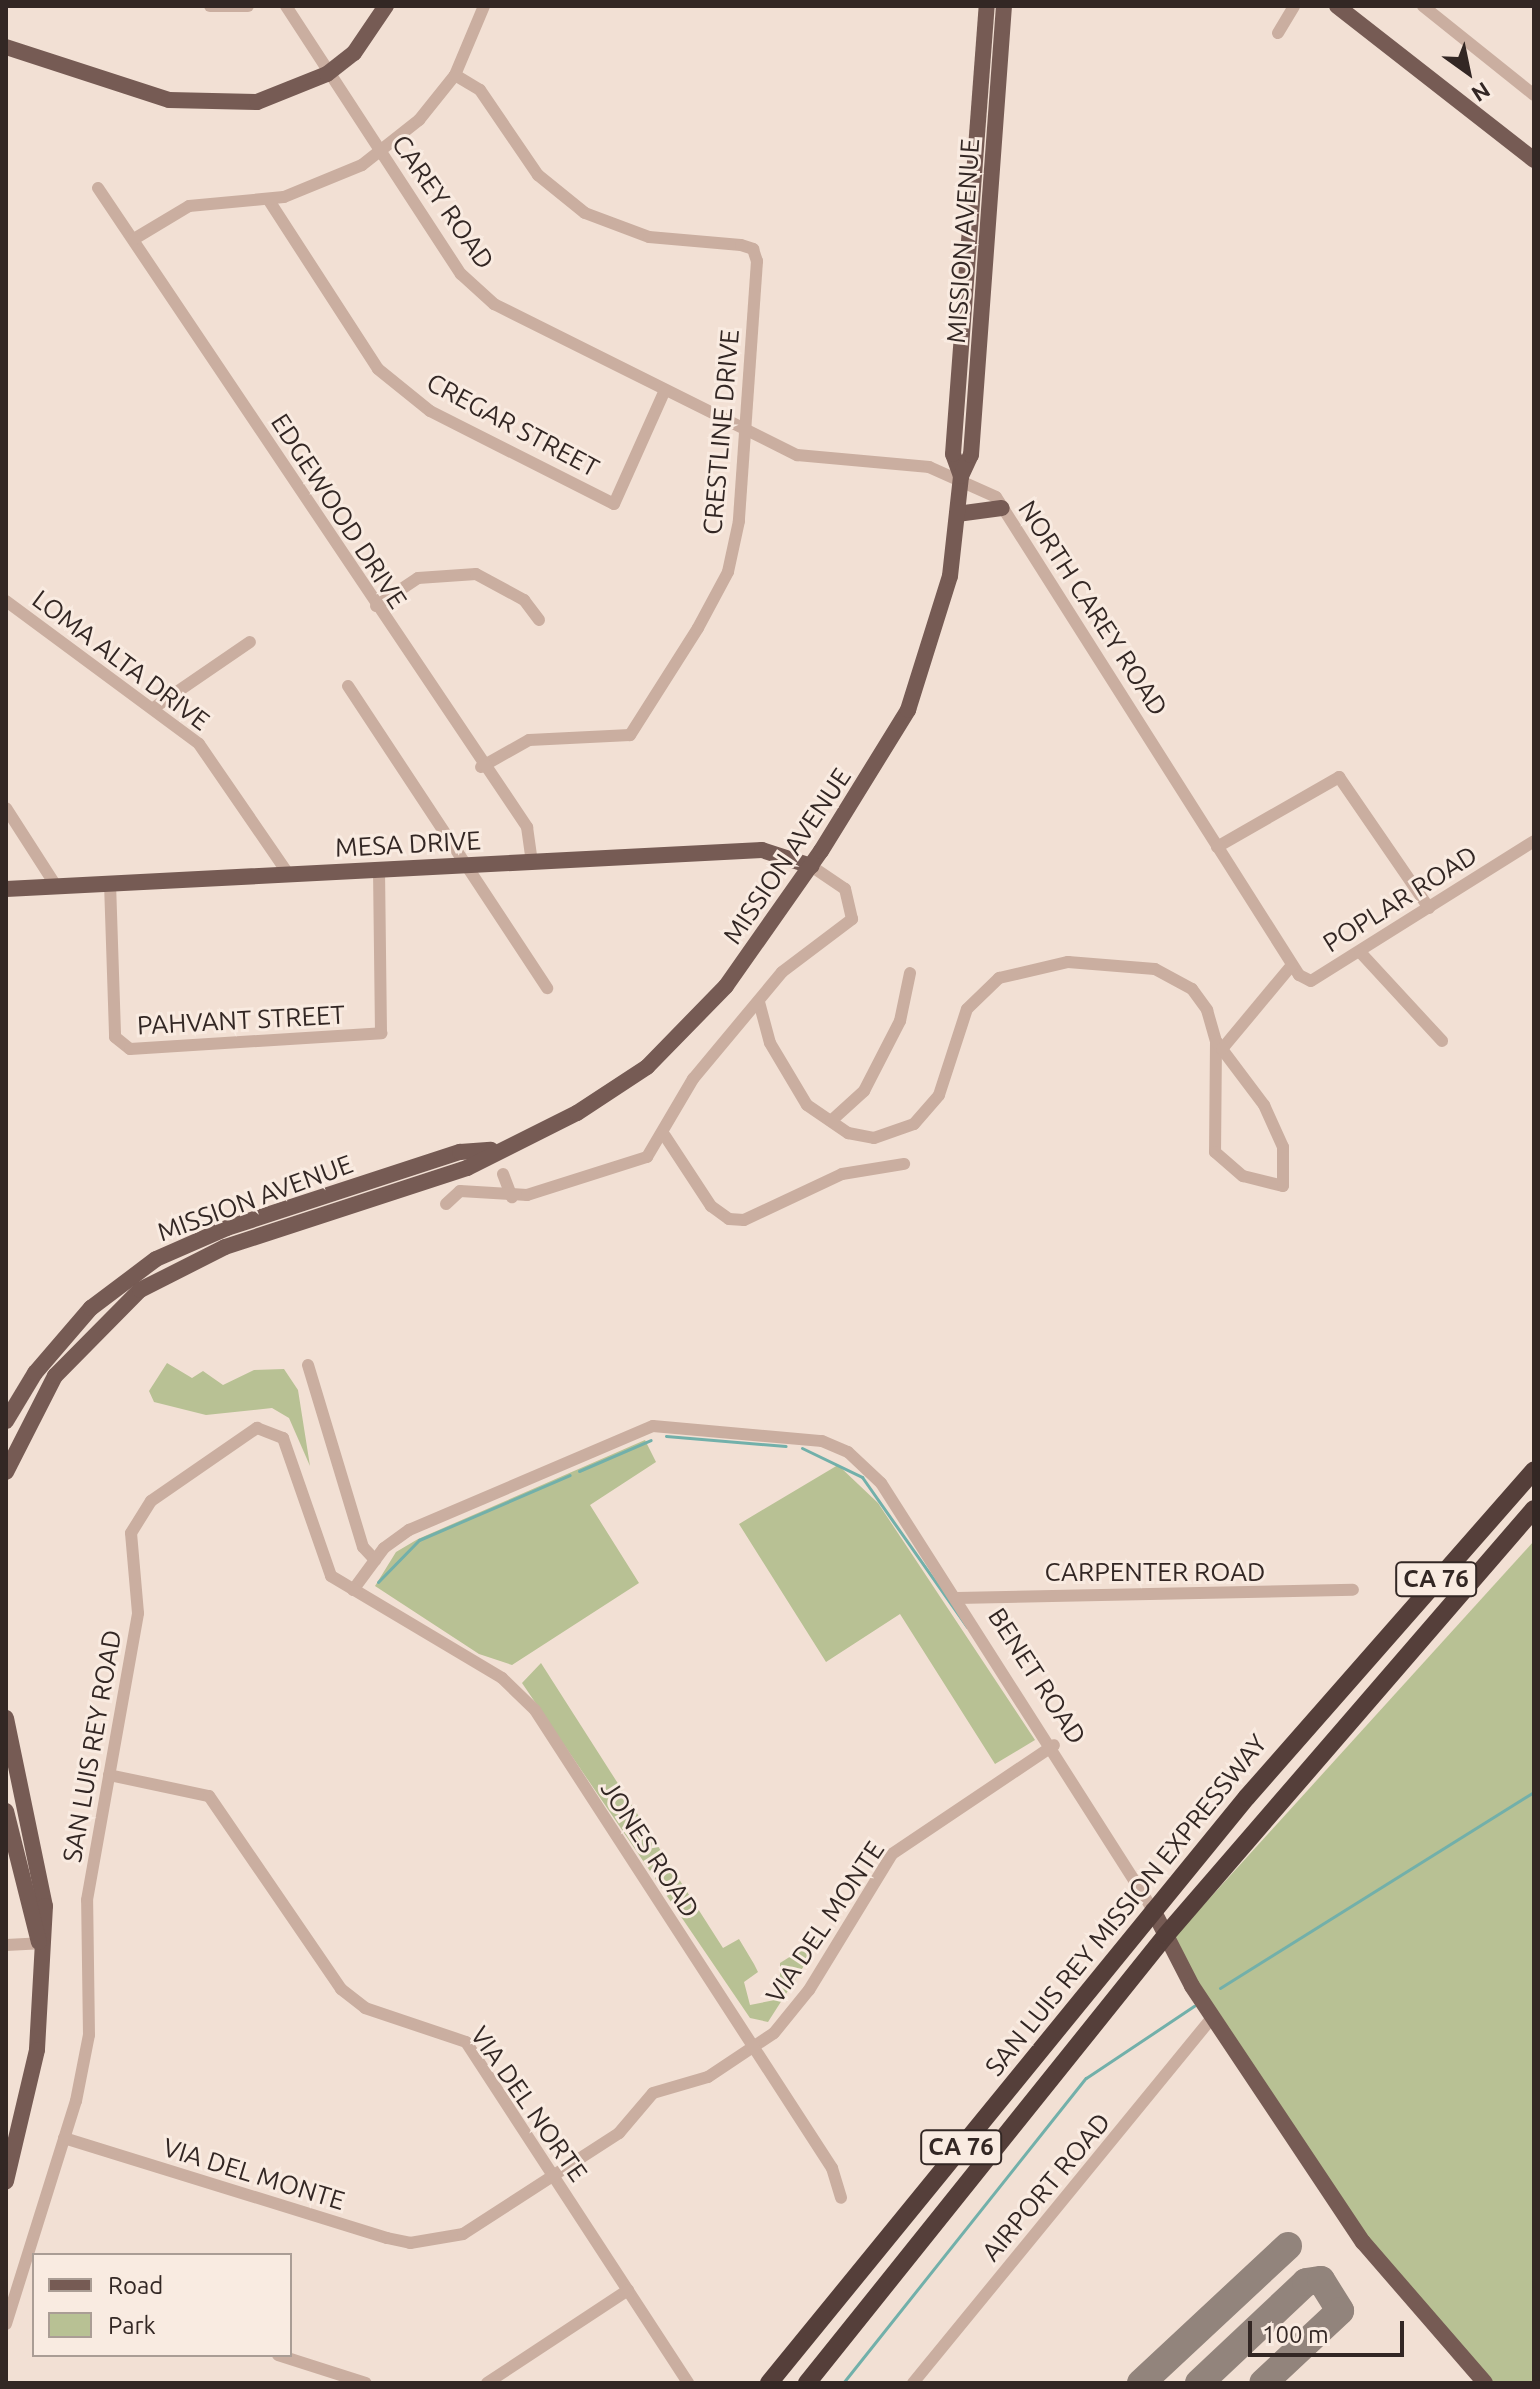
<!DOCTYPE html>
<html>
<head>
<meta charset="utf-8">
<style>
	body { margin:0 }
	#map { position:relative; width:1540px; height:2389px; overflow:hidden; background:#f2e0d4; font-family:Ubuntu,sans-serif }
	div>[style] { position:absolute }
	[style*='--x'] { left:calc(var(--x)*1px); top:calc(var(--y)*1px); width:calc(var(--w)*1px); rotate:calc(var(--a)*1deg) }
	.green>* { inset:0; background:#b8c194 }
	.stream>* { height:3px; margin:-1.5px; padding:0 1.5px; transform-origin:1.5px; border-radius:1.5px; background:#72b0aa }
	.taxiway>* { height:28px; margin:-14px; padding:0 14px; transform-origin:14px; border-radius:14px; background:#92847c }
	.minor>* { height:12px; margin:-6px; padding:0 6px; transform-origin:6px; border-radius:6px; background:#caaea0 }
	.major>* { height:16px; margin:-8px; padding:0 8px; transform-origin:8px; border-radius:8px; background:#765b54 }
	.highway>* { height:18px; margin:-9px; padding:0 9px; transform-origin:9px; border-radius:9px; background:#553f3a }
	span { translate:-50% -50%; white-space:nowrap; text-align:center; line-height:1.15; -webkit-text-stroke:6px #f9ebe1; paint-order:stroke }
	.shield-label span { padding:2px 6px; background:#f9ebe1; border:2px solid; border-radius:6px; -webkit-text-stroke-width:0 }
	.shield-label { font-size:24px; color:#332724; font-weight:700 }
	.street-label { font-size:26px; color:#332724 }
	.frame { position:absolute; inset:0; border:8px solid #332724; pointer-events:none }
	.legend { position:absolute; left:32px; top:2253px; width:260px; height:104px; box-sizing:border-box; background:#f9ebe1; border:2px solid #aa9d95; margin:0; padding:10px 14px; list-style:none; font-size:24px; color:#332724 }
	.legend li { display:flex; align-items:center; gap:16px; height:40px }
	.legend b { width:40px; border:2px solid #aa9d95 }
	.north { position:absolute; left:1428px; top:32px; width:80px; height:80px; -webkit-text-stroke:6px #f9ebe1; paint-order:stroke; rotate:147deg; font-size:22px; font-weight:700; line-height:32px; text-align:center; color:#332724 }
	.north::after { content:''; display:block; margin:auto; width:28px; height:36px; background:#332724; clip-path:polygon(50% 0,100% 100%,50% 72%,0 100%) }
	.scale { position:absolute; left:1248px; top:2321px; width:156px; height:36px; box-sizing:border-box; border:4px solid #332724; border-top:0; padding-left:10px; font-size:24px; line-height:28px; white-space:nowrap; color:#332724; -webkit-text-stroke:6px #f9ebe1; paint-order:stroke }
</style>
</head>
<body>
<div id="map">
	<div class="green">
		<div style="clip-path:polygon(167px 1363px,192px 1378px,203px 1371px,223px 1385px,254px 1370px,284px 1369px,298px 1390px,310px 1466px,289px 1418px,272px 1408px,206px 1415px,154px 1402px,149px 1391px)"></div>
		<div style="clip-path:polygon(645px 1440px,656px 1462px,590px 1505px,639px 1583px,512px 1665px,479px 1654px,375px 1586px,396px 1552px,418px 1539px)"></div>
		<div style="clip-path:polygon(838px 1465px,878px 1503px,1035px 1740px,995px 1764px,900px 1614px,826px 1662px,739px 1524px)"></div>
		<div style="clip-path:polygon(1534px 1541px,1534px 2383px,1485px 2383px,1411px 2305px,1169px 1943px)"></div>
		<div style="clip-path:polygon(541px 1663px,723px 1948px,739px 1939px,754px 1964px,758px 1972px,744px 1982px,750px 2005px,780px 1999px,780px 1963px,823px 1936px,768px 2022px,750px 2018px,522px 1683px)"></div>
	</div>
	<div class="stream">
		<div style="--x:666;--y:1436;--w:120;--a:4.8"></div>
		<div style="--x:802;--y:1448;--w:67;--a:25.8"></div>
		<div style="--x:862;--y:1477;--w:183;--a:55"></div>
		<div style="--x:579;--y:1471;--w:78;--a:-23.3"></div>
		<div style="--x:378;--y:1582;--w:59;--a:-45.7"></div>
		<div style="--x:419;--y:1540;--w:164;--a:-23.3"></div>
		<div style="--x:991;--y:1614;--w:23;--a:29"></div>
		<div style="--x:1220;--y:1988;--w:370;--a:-32"></div>
		<div style="--x:843;--y:2383;--w:390;--a:-51.5"></div>
		<div style="--x:1086;--y:2078;--w:130;--a:-33.7"></div>
	</div>
	<div class="taxiway">
		<div style="--x:1141;--y:2383;--w:201;--a:-43"></div>
		<div style="--x:1199;--y:2383;--w:147;--a:-43.3"></div>
		<div style="--x:1306;--y:2282;--w:15;--a:-8"></div>
		<div style="--x:1321;--y:2280;--w:36;--a:58"></div>
		<div style="--x:1340;--y:2311;--w:105;--a:136.9"></div>
	</div>
	<div class="minor">
		<div style="--x:210;--y:6;--w:38;--a:0"></div>
		<div style="--x:286;--y:6;--w:320;--a:56.9"></div>
		<div style="--x:461;--y:274;--w:45;--a:42.3"></div>
		<div style="--x:494;--y:304;--w:339;--a:26.5"></div>
		<div style="--x:797;--y:455;--w:133;--a:5.2"></div>
		<div style="--x:929;--y:467;--w:73;--a:24.1"></div>
		<div style="--x:996;--y:497;--w:566;--a:57.63"></div>
		<div style="--x:1299;--y:975;--w:13;--a:27"></div>
		<div style="--x:1311;--y:981;--w:263;--a:-32.1"></div>
		<div style="--x:1423;--y:6;--w:142;--a:38.7"></div>
		<div style="--x:1278;--y:33;--w:31;--a:-59"></div>
		<div style="--x:455;--y:75;--w:29;--a:31"></div>
		<div style="--x:480;--y:90;--w:103;--a:55.7"></div>
		<div style="--x:538;--y:175;--w:60;--a:39"></div>
		<div style="--x:585;--y:213;--w:68;--a:20.6"></div>
		<div style="--x:649;--y:237;--w:92;--a:5"></div>
		<div style="--x:741;--y:245;--w:13;--a:18"></div>
		<div style="--x:753;--y:249;--w:13;--a:72"></div>
		<div style="--x:757;--y:261;--w:261;--a:94"></div>
		<div style="--x:739;--y:521;--w:52;--a:102.2"></div>
		<div style="--x:728;--y:572;--w:64;--a:118.2"></div>
		<div style="--x:698;--y:628;--w:127;--a:122.4"></div>
		<div style="--x:630;--y:735;--w:101;--a:177.2"></div>
		<div style="--x:529;--y:740;--w:55;--a:150.6"></div>
		<div style="--x:98;--y:188;--w:770;--a:56.12"></div>
		<div style="--x:527;--y:827;--w:34;--a:82"></div>
		<div style="--x:268;--y:199;--w:202;--a:57.1"></div>
		<div style="--x:378;--y:369;--w:67;--a:38.9"></div>
		<div style="--x:430;--y:411;--w:206;--a:26.8"></div>
		<div style="--x:614;--y:504;--w:125;--a:-65.9"></div>
		<div style="--x:134;--y:239;--w:64;--a:-31"></div>
		<div style="--x:189;--y:206;--w:95;--a:-5.4"></div>
		<div style="--x:284;--y:197;--w:84;--a:-22.3"></div>
		<div style="--x:362;--y:165;--w:73;--a:-38.3"></div>
		<div style="--x:419;--y:120;--w:58;--a:-51.3"></div>
		<div style="--x:455;--y:75;--w:75;--a:-67.2"></div>
		<div style="--x:6;--y:601;--w:240;--a:36.5"></div>
		<div style="--x:199;--y:744;--w:159;--a:55.5"></div>
		<div style="--x:376;--y:606;--w:50;--a:-33.7"></div>
		<div style="--x:418;--y:578;--w:58;--a:-3.9"></div>
		<div style="--x:476;--y:574;--w:55;--a:28.4"></div>
		<div style="--x:524;--y:600;--w:25;--a:53"></div>
		<div style="--x:348;--y:686;--w:362;--a:56.6"></div>
		<div style="--x:155;--y:707;--w:115;--a:-34.4"></div>
		<div style="--x:6;--y:808;--w:93;--a:57.3"></div>
		<div style="--x:1217;--y:847;--w:141;--a:-29.8"></div>
		<div style="--x:1339;--y:777;--w:159;--a:55.5"></div>
		<div style="--x:110;--y:883;--w:154;--a:88.1"></div>
		<div style="--x:115;--y:1037;--w:19;--a:39"></div>
		<div style="--x:130;--y:1049;--w:252;--a:-3.6"></div>
		<div style="--x:381;--y:1033;--w:164;--a:-90.7"></div>
		<div style="--x:1360;--y:952;--w:121;--a:47.3"></div>
		<div style="--x:759;--y:1002;--w:42;--a:75"></div>
		<div style="--x:770;--y:1043;--w:72;--a:59.2"></div>
		<div style="--x:807;--y:1105;--w:50;--a:34.3"></div>
		<div style="--x:848;--y:1133;--w:26;--a:11"></div>
		<div style="--x:874;--y:1138;--w:42;--a:-19.3"></div>
		<div style="--x:914;--y:1124;--w:38;--a:-49"></div>
		<div style="--x:939;--y:1095;--w:90;--a:-72"></div>
		<div style="--x:967;--y:1009;--w:45;--a:-44.1"></div>
		<div style="--x:999;--y:978;--w:71;--a:-13.1"></div>
		<div style="--x:1068;--y:962;--w:87;--a:4.6"></div>
		<div style="--x:1155;--y:969;--w:42;--a:28.4"></div>
		<div style="--x:1192;--y:989;--w:26;--a:54"></div>
		<div style="--x:1207;--y:1010;--w:32;--a:74"></div>
		<div style="--x:1216;--y:1041;--w:111;--a:90.5"></div>
		<div style="--x:1215;--y:1152;--w:37;--a:41"></div>
		<div style="--x:1243;--y:1176;--w:41;--a:14"></div>
		<div style="--x:1283;--y:1186;--w:39;--a:-90"></div>
		<div style="--x:1283;--y:1147;--w:46;--a:-114.3"></div>
		<div style="--x:1264;--y:1105;--w:80;--a:-126.9"></div>
		<div style="--x:1222;--y:1049;--w:109;--a:-50.2"></div>
		<div style="--x:831;--y:1121;--w:45;--a:-42.3"></div>
		<div style="--x:864;--y:1091;--w:79;--a:-62.8"></div>
		<div style="--x:900;--y:1021;--w:49;--a:-78.2"></div>
		<div style="--x:665;--y:1136;--w:84;--a:56.7"></div>
		<div style="--x:711;--y:1206;--w:22;--a:36"></div>
		<div style="--x:729;--y:1219;--w:15;--a:4"></div>
		<div style="--x:744;--y:1220;--w:108;--a:-25.1"></div>
		<div style="--x:842;--y:1174;--w:63;--a:-9.2"></div>
		<div style="--x:503;--y:1174;--w:25;--a:69"></div>
		<div style="--x:446;--y:1204;--w:19;--a:-43"></div>
		<div style="--x:460;--y:1191;--w:67;--a:3.4"></div>
		<div style="--x:527;--y:1195;--w:126;--a:-17.6"></div>
		<div style="--x:647;--y:1157;--w:91;--a:-59.5"></div>
		<div style="--x:693;--y:1079;--w:139;--a:-50.2"></div>
		<div style="--x:782;--y:972;--w:88;--a:-37.1"></div>
		<div style="--x:852;--y:919;--w:31;--a:-103"></div>
		<div style="--x:845;--y:889;--w:41;--a:-145.9"></div>
		<div style="--x:308;--y:1365;--w:190;--a:73.2"></div>
		<div style="--x:363;--y:1547;--w:18;--a:47"></div>
		<div style="--x:353;--y:1590;--w:52;--a:-53.6"></div>
		<div style="--x:384;--y:1548;--w:31;--a:-36"></div>
		<div style="--x:409;--y:1530;--w:265;--a:-23.1"></div>
		<div style="--x:653;--y:1426;--w:170;--a:5.1"></div>
		<div style="--x:822;--y:1441;--w:28;--a:23"></div>
		<div style="--x:848;--y:1452;--w:45;--a:43.2"></div>
		<div style="--x:881;--y:1483;--w:506;--a:57.5"></div>
		<div style="--x:957;--y:1598;--w:396;--a:-1.2"></div>
		<div style="--x:109;--y:1775;--w:102;--a:11.9"></div>
		<div style="--x:209;--y:1796;--w:234;--a:55.6"></div>
		<div style="--x:341;--y:1989;--w:31;--a:38"></div>
		<div style="--x:365;--y:2008;--w:107;--a:18.6"></div>
		<div style="--x:466;--y:2042;--w:407;--a:56.9"></div>
		<div style="--x:6;--y:1945;--w:34;--a:-3"></div>
		<div style="--x:64;--y:2138;--w:338;--a:17.2"></div>
		<div style="--x:387;--y:2238;--w:24;--a:12"></div>
		<div style="--x:410;--y:2243;--w:54;--a:-9.6"></div>
		<div style="--x:463;--y:2234;--w:186;--a:-32.9"></div>
		<div style="--x:619;--y:2133;--w:52;--a:-49.6"></div>
		<div style="--x:653;--y:2093;--w:57;--a:-16.2"></div>
		<div style="--x:708;--y:2077;--w:79;--a:-33.7"></div>
		<div style="--x:774;--y:2033;--w:55;--a:-50.9"></div>
		<div style="--x:809;--y:1990;--w:159;--a:-58.6"></div>
		<div style="--x:892;--y:1854;--w:195;--a:-33.9"></div>
		<div style="--x:6;--y:2324;--w:234;--a:-72.6"></div>
		<div style="--x:76;--y:2101;--w:67;--a:-78.9"></div>
		<div style="--x:89;--y:2035;--w:135;--a:-90.8"></div>
		<div style="--x:87;--y:1900;--w:291;--a:-79.9"></div>
		<div style="--x:138;--y:1613;--w:80;--a:-95"></div>
		<div style="--x:131;--y:1533;--w:38;--a:-58"></div>
		<div style="--x:151;--y:1501;--w:129;--a:-34.6"></div>
		<div style="--x:257;--y:1428;--w:28;--a:21"></div>
		<div style="--x:283;--y:1438;--w:146;--a:70.8"></div>
		<div style="--x:331;--y:1576;--w:199;--a:30.8"></div>
		<div style="--x:502;--y:1678;--w:46;--a:44.1"></div>
		<div style="--x:535;--y:1710;--w:546;--a:57.04"></div>
		<div style="--x:832;--y:2168;--w:31;--a:73"></div>
		<div style="--x:278;--y:2355;--w:92;--a:17.7"></div>
		<div style="--x:487;--y:2383;--w:169;--a:-33.4"></div>
		<div style="--x:913;--y:2383;--w:472;--a:-50.7"></div>
	</div>
	<div class="major">
		<div style="--x:1337;--y:6;--w:250;--a:38"></div>
		<div style="--x:6;--y:47;--w:171;--a:18"></div>
		<div style="--x:169;--y:100;--w:88;--a:1.3"></div>
		<div style="--x:257;--y:102;--w:75;--a:-21.8"></div>
		<div style="--x:327;--y:74;--w:34;--a:-38"></div>
		<div style="--x:354;--y:53;--w:57;--a:-55.8"></div>
		<div style="--x:961;--y:476;--w:23;--a:-110"></div>
		<div style="--x:953;--y:454;--w:449;--a:-85.7"></div>
		<div style="--x:957;--y:514;--w:45;--a:-7.6"></div>
		<div style="--x:6;--y:889;--w:757;--a:-2.95"></div>
		<div style="--x:762;--y:850;--w:52;--a:18.1"></div>
		<div style="--x:6;--y:1421;--w:56;--a:-58.9"></div>
		<div style="--x:35;--y:1373;--w:86;--a:-49.3"></div>
		<div style="--x:91;--y:1308;--w:81;--a:-37"></div>
		<div style="--x:156;--y:1259;--w:77;--a:-23.6"></div>
		<div style="--x:227;--y:1228;--w:245;--a:-18.1"></div>
		<div style="--x:460;--y:1152;--w:31;--a:-4"></div>
		<div style="--x:6;--y:1472;--w:108;--a:-63"></div>
		<div style="--x:55;--y:1376;--w:121;--a:-45.3"></div>
		<div style="--x:140;--y:1290;--w:95;--a:-26.8"></div>
		<div style="--x:225;--y:1247;--w:255;--a:-18.1"></div>
		<div style="--x:467;--y:1168;--w:123;--a:-26.6"></div>
		<div style="--x:577;--y:1113;--w:84;--a:-33.3"></div>
		<div style="--x:647;--y:1067;--w:113;--a:-45.7"></div>
		<div style="--x:726;--y:986;--w:165;--a:-54.9"></div>
		<div style="--x:821;--y:851;--w:166;--a:-58.3"></div>
		<div style="--x:908;--y:710;--w:140;--a:-72.6"></div>
		<div style="--x:950;--y:576;--w:101;--a:-83.7"></div>
		<div style="--x:961;--y:476;--w:23;--a:-65"></div>
		<div style="--x:971;--y:455;--w:450;--a:-85.8"></div>
		<div style="--x:6;--y:1718;--w:192;--a:78.3"></div>
		<div style="--x:45;--y:1906;--w:144;--a:93.2"></div>
		<div style="--x:37;--y:2050;--w:135;--a:103.3"></div>
		<div style="--x:6;--y:1811;--w:135;--a:75.9"></div>
		<div style="--x:1153;--y:1910;--w:85;--a:62.8"></div>
		<div style="--x:1192;--y:1986;--w:308;--a:56.3"></div>
		<div style="--x:1363;--y:2242;--w:186;--a:49.1"></div>
	</div>
	<div class="highway">
		<div style="--x:769;--y:2383;--w:756;--a:-50.8"></div>
		<div style="--x:1247;--y:1797;--w:435;--a:-48.7"></div>
		<div style="--x:807;--y:2383;--w:574;--a:-51.29"></div>
		<div style="--x:1166;--y:1935;--w:563;--a:-49.18"></div>
	</div>
	<div class="shield-label">
		<span style="left:1436px;top:1579px">CA 76</span>
		<span style="left:961px;top:2147px">CA 76</span>
	</div>
	<div class="street-label">
		<span style="left:443px;top:202px;rotate:55deg">CAREY ROAD</span>
		<span style="left:963px;top:241px;rotate:-86deg">MISSION AVENUE</span>
		<span style="left:513px;top:425px;rotate:28deg">CREGAR STREET</span>
		<span style="left:721px;top:432px;rotate:-85deg">CRESTLINE DRIVE</span>
		<span style="left:339px;top:511px;rotate:57deg">EDGEWOOD DRIVE</span>
		<span style="left:1093px;top:608px;rotate:57deg">NORTH CAREY ROAD</span>
		<span style="left:121px;top:660px;rotate:37deg">LOMA ALTA DRIVE</span>
		<span style="left:408px;top:844px;rotate:-3deg">MESA DRIVE</span>
		<span style="left:787px;top:856px;rotate:-56deg">MISSION AVENUE</span>
		<span style="left:1400px;top:899px;rotate:-32deg">POPLAR ROAD</span>
		<span style="left:241px;top:1020px;rotate:-3deg">PAHVANT STREET</span>
		<span style="left:255px;top:1198px;rotate:-20deg">MISSION AVENUE</span>
		<span style="left:1155px;top:1572px">CARPENTER ROAD</span>
		<span style="left:1037px;top:1676px;rotate:57deg">BENET ROAD</span>
		<span style="left:92px;top:1746px;rotate:-80deg">SAN LUIS REY ROAD</span>
		<span style="left:650px;top:1849px;rotate:57deg">JONES ROAD</span>
		<span style="left:1126px;top:1905px;rotate:-51deg">SAN LUIS REY MISSION EXPRESSWAY</span>
		<span style="left:825px;top:1922px;rotate:-56deg">VIA DEL MONTE</span>
		<span style="left:529px;top:2104px;rotate:55deg">VIA DEL NORTE</span>
		<span style="left:254px;top:2174px;rotate:17deg">VIA DEL MONTE</span>
		<span style="left:1046px;top:2187px;rotate:-50deg">AIRPORT ROAD</span>
	</div>
	<div class="frame"></div>
	<ul class="legend">
	<li><b style="height:10px;background:#765b54"></b>Road</li>
	<li><b style="height:22px;background:#b8c194"></b>Park</li>
	</ul>
	<div class="north">N</div>
	<div class="scale">100 m</div>
</div>
</body>
</html>
